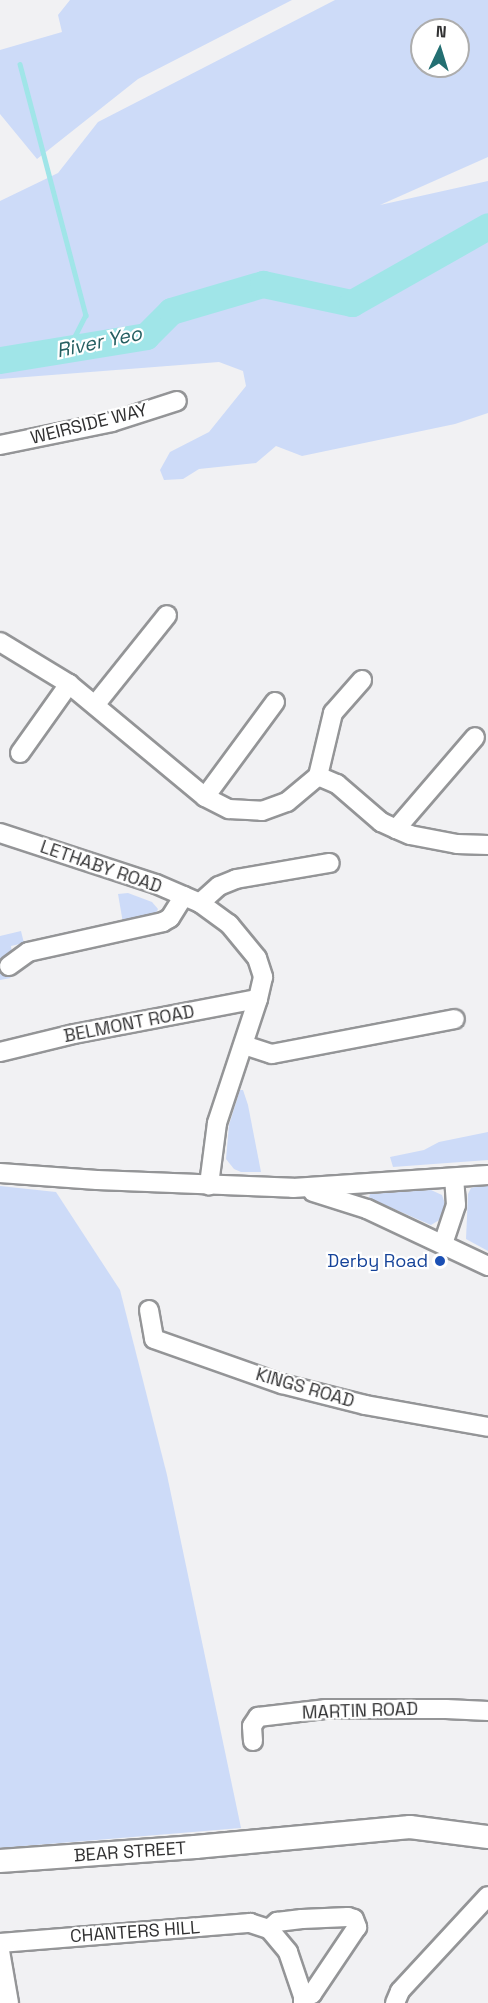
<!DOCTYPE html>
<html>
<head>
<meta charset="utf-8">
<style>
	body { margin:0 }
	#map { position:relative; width:488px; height:2003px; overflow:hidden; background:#f1f1f3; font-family:"Space Grotesk",sans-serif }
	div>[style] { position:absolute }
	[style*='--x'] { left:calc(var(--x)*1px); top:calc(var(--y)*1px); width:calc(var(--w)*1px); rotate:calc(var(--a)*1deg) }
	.green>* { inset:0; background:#cddbf8 }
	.stream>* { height:4.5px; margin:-2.25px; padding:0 2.25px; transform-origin:2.25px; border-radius:2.25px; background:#a0e5e8 }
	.river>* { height:27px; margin:-13.5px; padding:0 13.5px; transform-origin:13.5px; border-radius:13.5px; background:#a0e5e8 }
	.roads { filter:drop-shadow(2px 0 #949597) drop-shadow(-2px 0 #949597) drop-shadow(0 2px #949597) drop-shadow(0 -2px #949597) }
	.minor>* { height:18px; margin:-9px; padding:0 9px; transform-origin:9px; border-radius:9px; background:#fff }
	.tertiary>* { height:22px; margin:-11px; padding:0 11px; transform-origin:11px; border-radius:11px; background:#fff }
	.dots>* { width:16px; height:16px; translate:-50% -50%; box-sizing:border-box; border:3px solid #fff; border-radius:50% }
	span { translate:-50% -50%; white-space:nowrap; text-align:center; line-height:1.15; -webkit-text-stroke:4.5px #fff; paint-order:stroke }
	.street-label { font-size:18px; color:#313132 }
	.transit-label { font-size:18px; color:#164399 }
	.right { translate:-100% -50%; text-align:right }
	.water-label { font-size:20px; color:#255f61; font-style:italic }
	.north { position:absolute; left:410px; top:18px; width:60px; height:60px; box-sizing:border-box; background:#fff; border:2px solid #adadad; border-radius:50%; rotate:4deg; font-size:16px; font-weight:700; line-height:24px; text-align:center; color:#313132 }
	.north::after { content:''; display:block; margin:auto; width:21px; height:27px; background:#236f72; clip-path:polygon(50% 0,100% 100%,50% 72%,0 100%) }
</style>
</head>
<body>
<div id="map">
	<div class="green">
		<div style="clip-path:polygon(70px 0,292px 0,138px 79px,37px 159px,0 114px,0 50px,62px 32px,58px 15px)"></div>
		<div style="clip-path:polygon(evenodd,335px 0,488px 0,488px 157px,380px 205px,488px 181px,488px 413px,455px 424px,302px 456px,276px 446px,256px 463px,199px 469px,183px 479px,164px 480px,160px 470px,170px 452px,209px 432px,246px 386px,243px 371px,219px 362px,0 379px,0 371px,12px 366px,0 358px,0 201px,58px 173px,98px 122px,335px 0,422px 30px,458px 30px,458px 66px,422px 66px,422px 30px)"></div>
		<div style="clip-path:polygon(128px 893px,152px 902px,158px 909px,155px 915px,123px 923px,118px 894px)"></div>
		<div style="clip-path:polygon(21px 931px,24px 943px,11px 946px,12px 953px,0 965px,11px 978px,0 980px,0 936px)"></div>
		<div style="clip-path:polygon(240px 1090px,243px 1090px,248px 1105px,261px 1172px,241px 1172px,234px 1169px,226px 1159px,229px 1125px)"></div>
		<div style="clip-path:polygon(488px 1132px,488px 1160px,393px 1167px,390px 1157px,424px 1150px,439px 1142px)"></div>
		<div style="clip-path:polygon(488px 1184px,488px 1251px,466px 1239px,468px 1194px,471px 1188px)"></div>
		<div style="clip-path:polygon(0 1186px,56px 1192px,120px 1290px,167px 1475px,241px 1828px,0 1848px)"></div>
		<div style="clip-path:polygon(431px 1190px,442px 1195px,446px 1207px,441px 1219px,431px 1225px,369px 1198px,370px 1194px)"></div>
	</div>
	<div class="stream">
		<div style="--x:20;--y:64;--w:260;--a:75.3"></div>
		<div style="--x:86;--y:315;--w:38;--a:117"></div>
	</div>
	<div class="river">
		<div style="--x:0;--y:360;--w:148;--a:-9.3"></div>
		<div style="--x:146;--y:336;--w:35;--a:-45"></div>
		<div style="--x:171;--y:311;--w:96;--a:-16.4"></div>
		<div style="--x:263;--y:284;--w:91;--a:12.1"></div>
		<div style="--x:352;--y:303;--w:156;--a:-29.5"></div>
	</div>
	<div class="roads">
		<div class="minor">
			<div style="--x:0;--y:445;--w:114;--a:-11.6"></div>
			<div style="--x:112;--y:422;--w:68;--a:-17.9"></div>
			<div style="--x:0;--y:642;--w:81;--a:31.3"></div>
			<div style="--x:69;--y:684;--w:177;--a:39.7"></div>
			<div style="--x:205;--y:797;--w:27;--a:27"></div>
			<div style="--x:229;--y:809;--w:33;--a:3"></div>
			<div style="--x:262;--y:811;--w:27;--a:-20"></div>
			<div style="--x:287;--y:802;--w:40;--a:-40"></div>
			<div style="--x:318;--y:776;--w:21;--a:23"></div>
			<div style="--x:337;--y:784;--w:58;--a:40.8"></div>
			<div style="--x:381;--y:822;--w:17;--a:25"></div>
			<div style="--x:396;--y:829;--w:15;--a:23"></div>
			<div style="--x:410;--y:835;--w:48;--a:10.8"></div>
			<div style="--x:457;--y:844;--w:31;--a:2"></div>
			<div style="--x:95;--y:705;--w:115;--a:-51.3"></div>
			<div style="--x:20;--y:753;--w:85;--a:-54.6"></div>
			<div style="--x:318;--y:776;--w:65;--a:-76.6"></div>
			<div style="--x:333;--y:713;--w:44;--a:-48.7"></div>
			<div style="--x:205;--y:797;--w:118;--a:-53.6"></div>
			<div style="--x:396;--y:829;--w:121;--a:-49.3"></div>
			<div style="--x:0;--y:833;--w:164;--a:18.1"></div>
			<div style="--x:156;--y:884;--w:48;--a:23.4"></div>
			<div style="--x:200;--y:903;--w:36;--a:36"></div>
			<div style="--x:229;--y:924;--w:44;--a:50.5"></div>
			<div style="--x:257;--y:958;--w:20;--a:72"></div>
			<div style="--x:263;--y:977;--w:23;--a:103"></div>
			<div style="--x:258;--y:999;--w:131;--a:108.3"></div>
			<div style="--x:217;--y:1123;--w:63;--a:97.4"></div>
			<div style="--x:200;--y:903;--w:25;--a:-42"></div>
			<div style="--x:219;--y:886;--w:18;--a:-22"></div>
			<div style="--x:236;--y:879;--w:95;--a:-9.7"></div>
			<div style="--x:9;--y:966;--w:24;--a:-36"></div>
			<div style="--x:28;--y:952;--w:138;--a:-12.5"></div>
			<div style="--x:163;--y:922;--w:8;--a:-30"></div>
			<div style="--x:170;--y:918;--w:26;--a:-58"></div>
			<div style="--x:244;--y:1045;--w:29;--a:18"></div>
			<div style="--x:272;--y:1054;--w:186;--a:-10.8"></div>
			<div style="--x:0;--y:1052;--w:76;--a:-13.7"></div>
			<div style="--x:74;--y:1034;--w:187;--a:-10.8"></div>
			<div style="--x:0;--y:1173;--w:97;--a:4.1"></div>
			<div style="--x:97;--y:1180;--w:196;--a:2.3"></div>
			<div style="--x:293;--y:1188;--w:195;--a:-3.8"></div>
			<div style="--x:313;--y:1192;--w:57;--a:17.5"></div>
			<div style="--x:367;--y:1209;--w:134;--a:25.2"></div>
			<div style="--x:443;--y:1244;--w:41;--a:-71.6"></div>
			<div style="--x:456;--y:1205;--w:26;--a:-94"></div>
			<div style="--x:149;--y:1310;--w:29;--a:80"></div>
			<div style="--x:154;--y:1339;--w:136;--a:19.4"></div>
			<div style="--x:282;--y:1384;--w:86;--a:14.2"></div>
			<div style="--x:365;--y:1405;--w:125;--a:10.1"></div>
			<div style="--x:253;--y:1741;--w:15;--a:-94"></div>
			<div style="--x:252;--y:1726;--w:11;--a:-56"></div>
			<div style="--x:258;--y:1717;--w:67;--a:-6.8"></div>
			<div style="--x:325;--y:1709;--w:121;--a:0"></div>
			<div style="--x:446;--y:1709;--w:42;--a:2.7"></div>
			<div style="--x:269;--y:1929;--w:30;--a:50"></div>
			<div style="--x:288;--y:1952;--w:46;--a:71.2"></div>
			<div style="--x:0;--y:1943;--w:251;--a:-4.6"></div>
			<div style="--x:250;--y:1923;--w:20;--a:18"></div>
			<div style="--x:269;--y:1929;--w:11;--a:-41"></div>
			<div style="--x:277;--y:1922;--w:25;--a:-7"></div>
			<div style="--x:302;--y:1919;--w:46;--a:-2.5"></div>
			<div style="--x:348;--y:1917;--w:6;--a:18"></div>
			<div style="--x:354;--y:1919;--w:9;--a:69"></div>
			<div style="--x:357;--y:1927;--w:81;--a:123.9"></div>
			<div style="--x:312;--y:1994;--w:9;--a:167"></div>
			<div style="--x:303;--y:1996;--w:7;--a:90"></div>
			<div style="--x:0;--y:1951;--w:53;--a:80.2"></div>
			<div style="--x:395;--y:2003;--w:13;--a:-67"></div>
			<div style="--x:400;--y:1991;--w:129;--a:-47.2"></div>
		</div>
		<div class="tertiary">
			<div style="--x:0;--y:1861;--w:196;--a:-4.1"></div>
			<div style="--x:195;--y:1847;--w:216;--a:-5.3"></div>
			<div style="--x:410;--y:1827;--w:79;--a:7.3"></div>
		</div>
	</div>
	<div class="dots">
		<div style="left:440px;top:1261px;background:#1a4fb4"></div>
	</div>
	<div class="street-label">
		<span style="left:89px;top:424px;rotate:-14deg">WEIRSIDE WAY</span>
		<span style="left:101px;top:867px;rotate:19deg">LETHABY ROAD</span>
		<span style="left:129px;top:1024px;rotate:-11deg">BELMONT ROAD</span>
		<span style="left:305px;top:1388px;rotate:16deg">KINGS ROAD</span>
		<span style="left:360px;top:1711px;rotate:-2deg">MARTIN ROAD</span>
		<span style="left:130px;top:1852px;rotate:-4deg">BEAR STREET</span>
		<span style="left:135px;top:1932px;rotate:-4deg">CHANTERS HILL</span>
	</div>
	<div class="transit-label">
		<span class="right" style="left:428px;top:1261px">Derby Road</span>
	</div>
	<div class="water-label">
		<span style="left:99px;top:342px;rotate:-12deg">River Yeo</span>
	</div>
	<div class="north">N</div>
</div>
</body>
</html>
